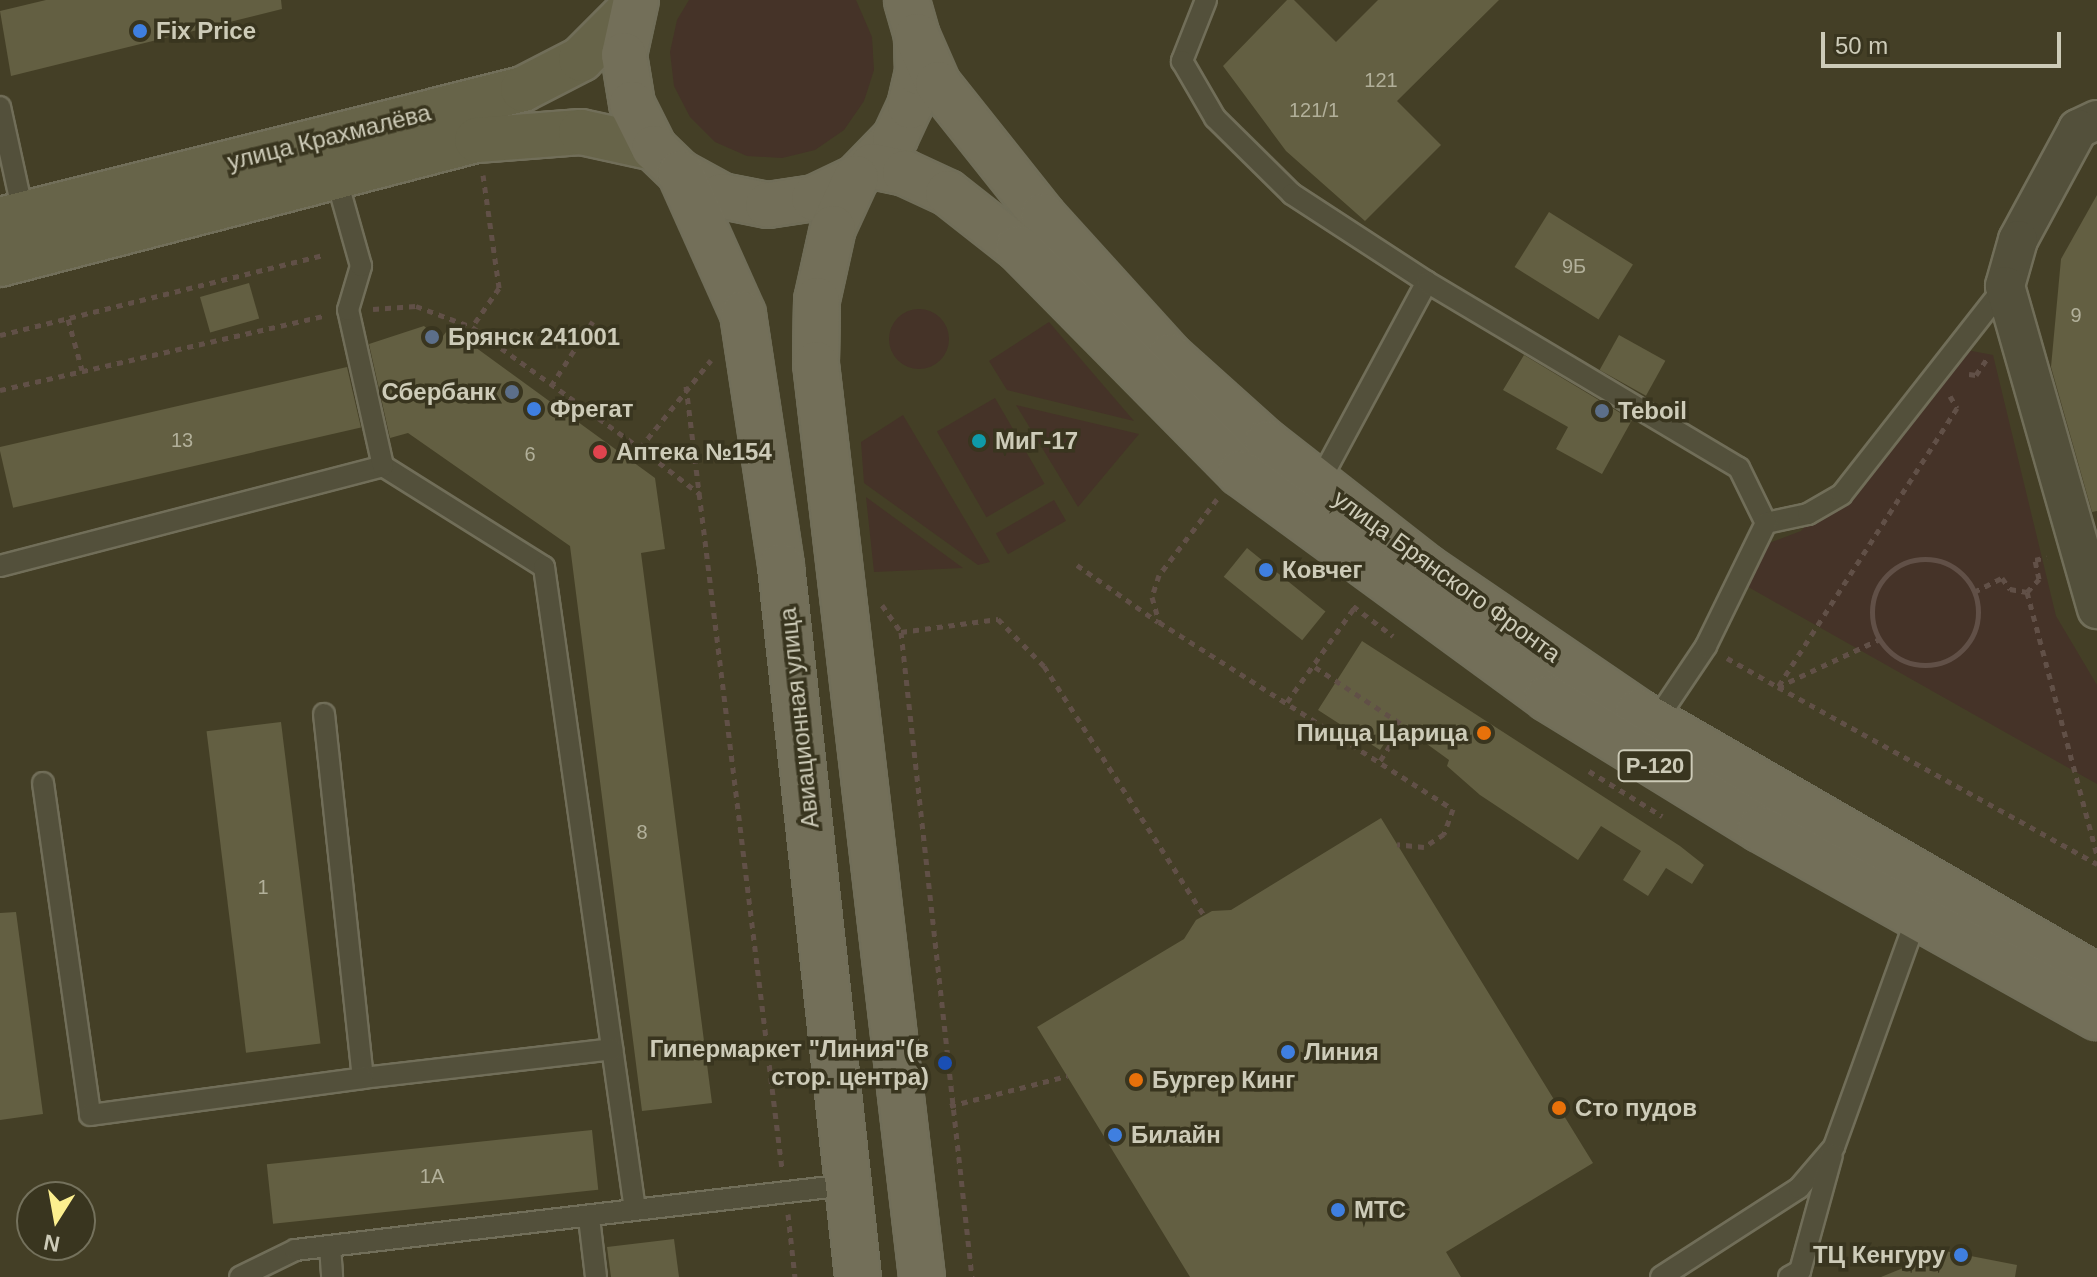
<!DOCTYPE html>
<html>
<head>
<meta charset="utf-8">
<style>
	body { margin:0 }
	#map { position:relative; width:2097px; height:1277px; overflow:hidden; background:#443f26; font-family:Helvetica,sans-serif }
	div>[style] { position:absolute }
	[style*='--x'] { left:calc(var(--x)*1px); top:calc(var(--y)*1px); width:calc(var(--w)*1px); rotate:calc(var(--a)*1deg) }
	.green>* { inset:0; background:#453328; transform-origin:0 0 }
	.round { border-radius:50% }
	.building>* { inset:0; background:#635f42; transform-origin:0 0 }
	.path>* { height:5px; margin-top:-2.5px; transform-origin:0; background:repeating-linear-gradient(90deg,#615047 0 6px,transparent 0 12px) }
	.path>.ring { margin:-2.5px; padding:0; box-sizing:content-box; background:none; border:5px solid #615047; border-radius:50% }
	.roads { filter:drop-shadow(2px 0 #716e59) drop-shadow(-2px 0 #716e59) drop-shadow(0 2px #716e59) drop-shadow(0 -2px #716e59) }
	.service>* { height:20px; margin:-10px; padding:0 10px; transform-origin:10px; border-radius:10px; background:#53503b }
	.minor>* { height:38px; margin:-19px; padding:0 19px; transform-origin:19px; border-radius:19px; background:#53503b }
	.secondary>* { height:44px; margin:-22px; padding:0 22px; transform-origin:22px; border-radius:22px; background:#676449 }
	.primary>* { height:44px; margin:-22px; padding:0 22px; transform-origin:22px; border-radius:22px; background:#736f59 }
	.dots>* { width:22px; height:22px; translate:-50% -50%; box-sizing:border-box; border:4px solid #39351f; border-radius:50% }
	span { translate:-50% -50%; white-space:nowrap; text-align:center; line-height:1.15; -webkit-text-stroke:7px #39351f; paint-order:stroke }
	.number-label { font-size:20px; color:#b2b09a }
	.number-label span { -webkit-text-stroke-width:0 }
	.shield-label span { padding:2px 6px; background:#39351f; border:2px solid; border-radius:6px; -webkit-text-stroke-width:0 }
	.shield-label { font-size:22px; color:#cdcbb8; font-weight:700 }
	.poi-label { font-size:24px; color:#cdcbb8; font-weight:700 }
	.left { translate:0 -50%; text-align:left }
	.right { translate:-100% -50%; text-align:right }
	.street-label { font-size:24px; color:#cdcbb8 }
	.north { position:absolute; left:16px; top:1181px; width:80px; height:80px; box-sizing:border-box; background:#39351f; border:2px solid #74715c; border-radius:50%; rotate:191deg; font-size:22px; font-weight:700; line-height:32px; text-align:center; color:#cdcbb8 }
	.north::after { content:''; display:block; margin:auto; width:28px; height:36px; background:#fcef8f; clip-path:polygon(50% 0,100% 100%,50% 72%,0 100%) }
	.scale { position:absolute; left:1821px; top:32px; width:240px; height:36px; box-sizing:border-box; border:4px solid #cdcbb8; border-top:0; padding-left:10px; font-size:24px; line-height:28px; white-space:nowrap; color:#cdcbb8; -webkit-text-stroke:6px #39351f; paint-order:stroke }
</style>
</head>
<body>
<div id="map">
	<div class="green">
		<div style="clip-path:polygon(689px 0,856px 0,872px 37px,874px 70px,864px 101px,844px 130px,815px 150px,782px 158px,747px 156px,715px 142px,690px 117px,674px 86px,670px 52px,677px 20px)"></div>
		<div class="round" style="left:889px;top:309px;width:60px;height:60px"></div>
		<div style="clip-path:polygon(1049px 322px,1134px 421px,1007px 390px,989px 361px)"></div>
		<div style="clip-path:polygon(1956px 348px,1993px 355px,2056px 616px,2097px 685px,2097px 784px,1743px 584px,1769px 543px,1801px 531px)"></div>
		<div style="left:995px;top:398px;width:99px;height:67px;rotate:60deg"></div>
		<div style="clip-path:polygon(1016px 405px,1139px 434px,1078px 507px)"></div>
		<div style="clip-path:polygon(903px 415px,990px 562px,978px 565px,864px 483px,861px 442px)"></div>
		<div style="clip-path:polygon(866px 497px,963px 568px,874px 572px)"></div>
		<div style="left:1054px;top:500px;width:24px;height:67px;rotate:60deg"></div>
	</div>
	<div class="building">
		<div style="clip-path:polygon(46px 0,281px 0,282px 9px,11px 76px,0 11px)"></div>
		<div style="clip-path:polygon(1287px 0,1294px 0,1336px 42px,1378px 0,1499px 0,1397px 101px,1441px 145px,1365px 221px,1286px 151px,1223px 66px)"></div>
		<div style="clip-path:polygon(2097px 195px,2097px 511px,2092px 512px,2051px 367px,2061px 259px)"></div>
		<div style="left:1549px;top:212px;width:99px;height:65px;rotate:32deg"></div>
		<div style="left:249px;top:283px;width:37px;height:51px;rotate:74deg"></div>
		<div style="clip-path:polygon(424px 326px,440px 340px,449px 328px,655px 478px,665px 549px,641px 553px,712px 1103px,642px 1111px,570px 546px,408px 433px,390px 438px,369px 344px)"></div>
		<div style="left:1619px;top:335px;width:53px;height:40px;rotate:29deg"></div>
		<div style="clip-path:polygon(1524px 355px,1632px 420px,1602px 474px,1556px 449px,1568px 427px,1503px 390px)"></div>
		<div style="left:347px;top:367px;width:62px;height:357px;rotate:77deg"></div>
		<div style="left:1247px;top:548px;width:101px;height:37px;rotate:39deg"></div>
		<div style="clip-path:polygon(1362px 641px,1680px 846px,1704px 865px,1692px 884px,1666px 868px,1648px 896px,1623px 880px,1641px 851px,1601px 826px,1578px 860px,1480px 795px,1447px 766px,1449px 760px,1398px 723px,1380px 750px,1318px 710px)"></div>
		<div style="left:281px;top:722px;width:324px;height:75px;rotate:83deg"></div>
		<div style="clip-path:polygon(1381px 818px,1593px 1163px,1446px 1252px,1461px 1277px,1190px 1277px,1037px 1027px,1184px 939px,1196px 920px,1212px 911px,1231px 910px)"></div>
		<div style="clip-path:polygon(16px 912px,43px 1114px,0 1120px,0 913px)"></div>
		<div style="left:592px;top:1130px;width:60px;height:327px;rotate:84deg"></div>
		<div style="clip-path:polygon(674px 1239px,679px 1277px,611px 1277px,607px 1247px)"></div>
		<div style="clip-path:polygon(1945px 1251px,2017px 1265px,2015px 1277px,1881px 1277px)"></div>
	</div>
	<div class="path">
		<div style="--x:483;--y:175;--w:114;--a:81.9"></div>
		<div style="--x:499;--y:288;--w:47;--a:124.7"></div>
		<div style="--x:472;--y:327;--w:207;--a:35.8"></div>
		<div style="--x:640;--y:448;--w:113;--a:-51.1"></div>
		<div style="--x:373;--y:309;--w:43;--a:-4"></div>
		<div style="--x:416;--y:306;--w:60;--a:20.6"></div>
		<div style="--x:68;--y:319;--w:53;--a:74.6"></div>
		<div style="--x:0;--y:335;--w:333;--a:-13.9"></div>
		<div style="--x:1969;--y:374;--w:7;--a:8"></div>
		<div style="--x:1976;--y:375;--w:23;--a:-56"></div>
		<div style="--x:551;--y:386;--w:77;--a:-57.1"></div>
		<div style="--x:686;--y:386;--w:789;--a:83.01"></div>
		<div style="--x:0;--y:390;--w:331;--a:-12.9"></div>
		<div style="--x:1950;--y:396;--w:14;--a:60"></div>
		<div style="--x:1957;--y:408;--w:331;--a:122.7"></div>
		<div style="--x:1778;--y:687;--w:365;--a:29"></div>
		<div style="--x:640;--y:448;--w:76;--a:37.5"></div>
		<div style="--x:1217;--y:499;--w:96;--a:127.3"></div>
		<div style="--x:1159;--y:575;--w:23;--a:108"></div>
		<div style="--x:1152;--y:597;--w:26;--a:74"></div>
		<div style="--x:1159;--y:622;--w:348;--a:32.5"></div>
		<div style="--x:1453;--y:809;--w:27;--a:110"></div>
		<div style="--x:1444;--y:834;--w:24;--a:147"></div>
		<div style="--x:1424;--y:847;--w:27;--a:-174"></div>
		<div class="ring" style="left:1872px;top:559px;width:101px;height:101px"></div>
		<div style="--x:1077;--y:565;--w:99;--a:35.1"></div>
		<div style="--x:1974;--y:592;--w:31;--a:-27"></div>
		<div style="--x:2002;--y:578;--w:14;--a:54"></div>
		<div style="--x:2010;--y:589;--w:17;--a:10"></div>
		<div style="--x:2027;--y:592;--w:18;--a:-47"></div>
		<div style="--x:2039;--y:579;--w:19;--a:-102"></div>
		<div style="--x:2035;--y:560;--w:12;--a:-14"></div>
		<div style="--x:2027;--y:592;--w:273;--a:75.1"></div>
		<div style="--x:882;--y:605;--w:33;--a:55"></div>
		<div style="--x:901;--y:632;--w:649;--a:83.72"></div>
		<div style="--x:1353;--y:606;--w:50;--a:36.9"></div>
		<div style="--x:901;--y:632;--w:98;--a:-7.6"></div>
		<div style="--x:998;--y:619;--w:66;--a:45.6"></div>
		<div style="--x:1044;--y:666;--w:296;--a:57.3"></div>
		<div style="--x:1727;--y:658;--w:59;--a:29.6"></div>
		<div style="--x:1778;--y:687;--w:113;--a:-25.2"></div>
		<div style="--x:1315;--y:667;--w:105;--a:33.4"></div>
		<div style="--x:1403;--y:725;--w:43;--a:122.6"></div>
		<div style="--x:1287;--y:702;--w:115;--a:-54.5"></div>
		<div style="--x:1589;--y:771;--w:86;--a:31.7"></div>
		<div style="--x:950;--y:1106;--w:121;--a:-14.4"></div>
		<div style="--x:788;--y:1214;--w:63;--a:83.7"></div>
	</div>
	<div class="roads">
		<div class="service">
			<div style="--x:1206;--y:0;--w:66;--a:111.5"></div>
			<div style="--x:1182;--y:61;--w:66;--a:59.9"></div>
			<div style="--x:1215;--y:118;--w:108;--a:44.6"></div>
			<div style="--x:1292;--y:194;--w:161;--a:33.1"></div>
			<div style="--x:0;--y:107;--w:113;--a:77.7"></div>
			<div style="--x:383;--y:466;--w:190;--a:32.1"></div>
			<div style="--x:544;--y:567;--w:649;--a:81.94"></div>
			<div style="--x:1317;--y:486;--w:232;--a:-61.7"></div>
			<div style="--x:1427;--y:282;--w:363;--a:30.8"></div>
			<div style="--x:1739;--y:468;--w:61;--a:63.9"></div>
			<div style="--x:1766;--y:523;--w:43;--a:-12.1"></div>
			<div style="--x:1808;--y:514;--w:39;--a:-30"></div>
			<div style="--x:1842;--y:494;--w:264;--a:-51.9"></div>
			<div style="--x:0;--y:566;--w:396;--a:-14.6"></div>
			<div style="--x:383;--y:466;--w:160;--a:-102.6"></div>
			<div style="--x:348;--y:310;--w:46;--a:-73.5"></div>
			<div style="--x:361;--y:266;--w:92;--a:-105.7"></div>
			<div style="--x:324;--y:714;--w:366;--a:83.9"></div>
			<div style="--x:363;--y:1078;--w:251;--a:-6.6"></div>
			<div style="--x:1655;--y:722;--w:92;--a:-56.1"></div>
			<div style="--x:1706;--y:646;--w:137;--a:-64"></div>
			<div style="--x:43;--y:783;--w:335;--a:81.9"></div>
			<div style="--x:90;--y:1115;--w:275;--a:-7.7"></div>
			<div style="--x:589;--y:1218;--w:59;--a:83.2"></div>
			<div style="--x:330;--y:1246;--w:31;--a:86"></div>
			<div style="--x:240;--y:1277;--w:61;--a:-26.1"></div>
			<div style="--x:295;--y:1250;--w:556;--a:-6.72"></div>
			<div style="--x:1661;--y:1277;--w:164;--a:-32.8"></div>
			<div style="--x:1799;--y:1188;--w:54;--a:-49.5"></div>
			<div style="--x:1834;--y:1147;--w:245;--a:-70.2"></div>
			<div style="--x:1789;--y:1277;--w:13;--a:-29"></div>
			<div style="--x:1800;--y:1271;--w:120;--a:-74.6"></div>
		</div>
		<div class="minor">
			<div style="--x:2097;--y:120;--w:21;--a:155"></div>
			<div style="--x:2078;--y:129;--w:126;--a:118.4"></div>
			<div style="--x:2018;--y:240;--w:48;--a:105.8"></div>
			<div style="--x:2005;--y:286;--w:336;--a:74.1"></div>
		</div>
		<div class="secondary">
			<div style="--x:0;--y:220;--w:539;--a:-14.06"></div>
			<div style="--x:523;--y:89;--w:65;--a:-27.3"></div>
			<div style="--x:581;--y:59;--w:74;--a:-45"></div>
			<div style="--x:0;--y:264;--w:493;--a:-14.6"></div>
			<div style="--x:477;--y:140;--w:104;--a:-4.4"></div>
			<div style="--x:581;--y:132;--w:75;--a:12.4"></div>
		</div>
		<div class="primary">
			<div style="--x:636;--y:0;--w:56;--a:102.3"></div>
			<div style="--x:624;--y:55;--w:50;--a:80.7"></div>
			<div style="--x:632;--y:104;--w:49;--a:63.4"></div>
			<div style="--x:654;--y:148;--w:36;--a:44"></div>
			<div style="--x:680;--y:173;--w:48;--a:28.7"></div>
			<div style="--x:722;--y:196;--w:47;--a:11.1"></div>
			<div style="--x:768;--y:205;--w:47;--a:-8.7"></div>
			<div style="--x:814;--y:198;--w:47;--a:-25.5"></div>
			<div style="--x:856;--y:178;--w:56;--a:-45.7"></div>
			<div style="--x:895;--y:138;--w:35;--a:-65"></div>
			<div style="--x:910;--y:106;--w:35;--a:-77"></div>
			<div style="--x:918;--y:72;--w:36;--a:-92"></div>
			<div style="--x:917;--y:36;--w:37;--a:-106"></div>
			<div style="--x:917;--y:36;--w:52;--a:66.4"></div>
			<div style="--x:938;--y:84;--w:169;--a:51.5"></div>
			<div style="--x:1043;--y:216;--w:189;--a:47.8"></div>
			<div style="--x:1170;--y:356;--w:130;--a:41.9"></div>
			<div style="--x:1267;--y:443;--w:203;--a:38"></div>
			<div style="--x:1427;--y:568;--w:255;--a:34.3"></div>
			<div style="--x:1638;--y:712;--w:530;--a:30"></div>
			<div style="--x:872;--y:166;--w:34;--a:12"></div>
			<div style="--x:905;--y:173;--w:47;--a:24.9"></div>
			<div style="--x:948;--y:193;--w:89;--a:38.2"></div>
			<div style="--x:1018;--y:248;--w:316;--a:45.4"></div>
			<div style="--x:1240;--y:473;--w:381;--a:36.2"></div>
			<div style="--x:1547;--y:698;--w:250;--a:31.6"></div>
			<div style="--x:1760;--y:829;--w:386;--a:29.2"></div>
			<div style="--x:680;--y:173;--w:154;--a:65.9"></div>
			<div style="--x:743;--y:314;--w:255;--a:81.4"></div>
			<div style="--x:781;--y:566;--w:715;--a:83.82"></div>
			<div style="--x:856;--y:178;--w:55;--a:114.7"></div>
			<div style="--x:833;--y:228;--w:74;--a:102.5"></div>
			<div style="--x:817;--y:300;--w:64;--a:90.9"></div>
			<div style="--x:816;--y:364;--w:919;--a:83.38"></div>
		</div>
	</div>
	<div class="dots">
		<div style="left:140px;top:31px;background:#3f7fe0"></div>
		<div style="left:432px;top:337px;background:#5c6f8a"></div>
		<div style="left:512px;top:392px;background:#5c6f8a"></div>
		<div style="left:534px;top:409px;background:#3f7fe0"></div>
		<div style="left:1602px;top:411px;background:#5c6f8a"></div>
		<div style="left:979px;top:441px;background:#0f9aa8"></div>
		<div style="left:600px;top:452px;background:#e0444e"></div>
		<div style="left:1266px;top:570px;background:#3f7fe0"></div>
		<div style="left:1484px;top:733px;background:#e8710a"></div>
		<div style="left:1288px;top:1052px;background:#3f7fe0"></div>
		<div style="left:945px;top:1063px;background:#1a4fb4"></div>
		<div style="left:1136px;top:1080px;background:#e8710a"></div>
		<div style="left:1559px;top:1108px;background:#e8710a"></div>
		<div style="left:1115px;top:1135px;background:#3f7fe0"></div>
		<div style="left:1338px;top:1210px;background:#3f7fe0"></div>
		<div style="left:1961px;top:1255px;background:#3f7fe0"></div>
	</div>
	<div class="number-label">
		<span style="left:1381px;top:80px">121</span>
		<span style="left:1314px;top:110px">121/1</span>
		<span style="left:1574px;top:266px">9Б</span>
		<span style="left:2076px;top:315px">9</span>
		<span style="left:182px;top:440px">13</span>
		<span style="left:530px;top:454px">6</span>
		<span style="left:642px;top:832px">8</span>
		<span style="left:263px;top:887px">1</span>
		<span style="left:432px;top:1176px">1А</span>
	</div>
	<div class="shield-label">
		<span style="left:1655px;top:766px">Р-120</span>
	</div>
	<div class="poi-label">
		<span class="left" style="left:156px;top:31px">Fix Price</span>
		<span class="left" style="left:448px;top:337px">Брянск 241001</span>
		<span class="right" style="left:496px;top:392px">Сбербанк</span>
		<span class="left" style="left:550px;top:409px">Фрегат</span>
		<span class="left" style="left:1618px;top:411px">Teboil</span>
		<span class="left" style="left:995px;top:441px">МиГ-17</span>
		<span class="left" style="left:616px;top:452px">Аптека №154</span>
		<span class="left" style="left:1282px;top:570px">Ковчег</span>
		<span class="right" style="left:1468px;top:733px">Пицца Царица</span>
		<span class="right" style="left:929px;top:1063px">Гипермаркет "Линия"(в<br>стор. центра)</span>
		<span class="left" style="left:1304px;top:1052px">Линия</span>
		<span class="left" style="left:1152px;top:1080px">Бургер Кинг</span>
		<span class="left" style="left:1575px;top:1108px">Сто пудов</span>
		<span class="left" style="left:1131px;top:1135px">Билайн</span>
		<span class="left" style="left:1354px;top:1210px">МТС</span>
		<span class="right" style="left:1945px;top:1255px">ТЦ Кенгуру</span>
	</div>
	<div class="street-label">
		<span style="left:329px;top:137px;rotate:-14deg">улица Крахмалёва</span>
		<span style="left:1447px;top:576px;rotate:36deg">улица Брянского Фронта</span>
		<span style="left:799px;top:718px;rotate:-96deg">Авиационная улица</span>
	</div>
	<div class="north">N</div>
	<div class="scale">50 m</div>
</div>
</body>
</html>
